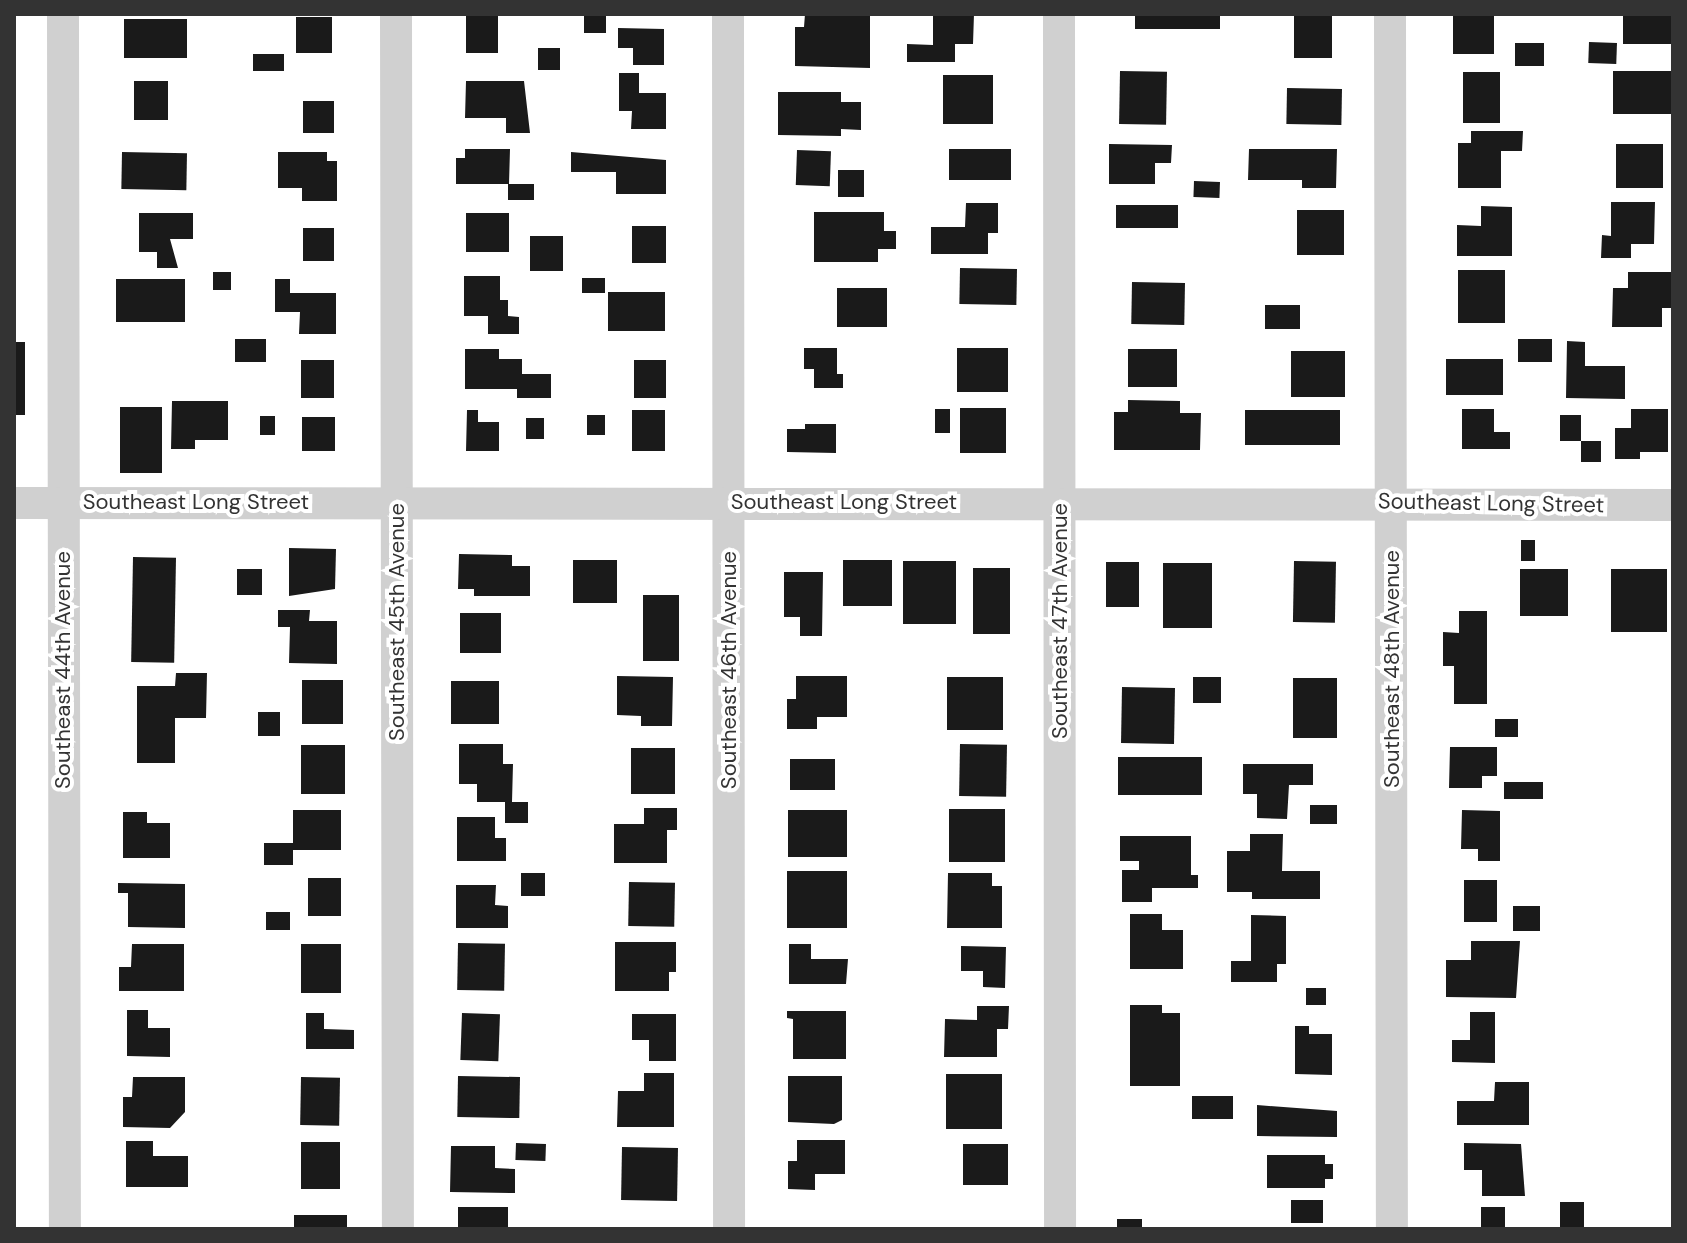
<!DOCTYPE html>
<html>
<head>
<meta charset="utf-8">
<style>
	body { margin:0 }
	#map { position:relative; width:1687px; height:1243px; overflow:hidden; background:#fff; font-family:"DM Sans",sans-serif }
	div>[style] { position:absolute }
	[style*='--x'] { left:calc(var(--x)*1px); top:calc(var(--y)*1px); width:calc(var(--w)*1px); rotate:calc(var(--a)*1deg) }
	.building>* { inset:0; background:#1a1a1a; transform-origin:0 0 }
	.minor>* { height:32px; margin:-16px; padding:0 16px; transform-origin:16px; border-radius:16px; background:#d0d0d0 }
	span { translate:-50% -50%; white-space:nowrap; text-align:center; line-height:1.15; -webkit-text-stroke:8px #fff; paint-order:stroke }
	.street-label { font-size:22px; color:#333 }
	.frame { position:absolute; inset:0; border:16px solid #333; pointer-events:none }
</style>
</head>
<body>
<div id="map">
	<div class="building">
		<div style="left:466px;top:14px;width:32px;height:39px"></div>
		<div style="left:584px;top:14px;width:22px;height:19px"></div>
		<div style="clip-path:polygon(805px 14px,870px 14px,870px 68px,795px 66px,795px 27px,804px 27px)"></div>
		<div style="clip-path:polygon(933px 14px,974px 14px,973px 44px,955px 44px,955px 62px,907px 62px,907px 44px,933px 45px)"></div>
		<div style="left:1135px;top:14px;width:85px;height:15px"></div>
		<div style="left:1294px;top:14px;width:38px;height:44px"></div>
		<div style="left:1453px;top:14px;width:41px;height:40px"></div>
		<div style="left:1623px;top:14px;width:50px;height:30px"></div>
		<div style="left:296px;top:17px;width:36px;height:36px"></div>
		<div style="left:124px;top:19px;width:63px;height:39px"></div>
		<div style="clip-path:polygon(618px 28px,664px 29px,664px 65px,633px 65px,633px 48px,618px 48px)"></div>
		<div style="left:1589px;top:42px;width:28px;height:21px;rotate:2deg"></div>
		<div style="left:1515px;top:43px;width:29px;height:23px"></div>
		<div style="left:538px;top:48px;width:22px;height:22px"></div>
		<div style="left:253px;top:54px;width:31px;height:17px"></div>
		<div style="left:1120px;top:71px;width:47px;height:53px;rotate:1deg"></div>
		<div style="left:1613px;top:71px;width:60px;height:43px"></div>
		<div style="left:1463px;top:72px;width:37px;height:51px"></div>
		<div style="clip-path:polygon(619px 73px,639px 73px,639px 93px,666px 93px,666px 129px,631px 129px,632px 111px,619px 111px)"></div>
		<div style="left:943px;top:75px;width:50px;height:49px"></div>
		<div style="left:134px;top:81px;width:34px;height:39px"></div>
		<div style="clip-path:polygon(466px 81px,524px 81px,530px 133px,506px 133px,506px 118px,465px 118px)"></div>
		<div style="left:1287px;top:88px;width:55px;height:36px;rotate:1deg"></div>
		<div style="clip-path:polygon(778px 92px,841px 92px,841px 102px,861px 102px,861px 130px,841px 129px,841px 136px,778px 135px)"></div>
		<div style="left:303px;top:101px;width:31px;height:32px"></div>
		<div style="clip-path:polygon(1471px 131px,1523px 131px,1522px 151px,1501px 151px,1501px 188px,1458px 188px,1458px 143px,1471px 143px)"></div>
		<div style="clip-path:polygon(1109px 144px,1172px 145px,1171px 163px,1155px 163px,1155px 184px,1109px 184px)"></div>
		<div style="left:1616px;top:144px;width:47px;height:44px"></div>
		<div style="clip-path:polygon(465px 149px,510px 149px,509px 184px,534px 184px,534px 200px,508px 200px,508px 184px,456px 184px,456px 158px,465px 158px)"></div>
		<div style="left:949px;top:149px;width:62px;height:31px"></div>
		<div style="clip-path:polygon(1249px 149px,1337px 149px,1336px 188px,1302px 188px,1302px 180px,1248px 180px)"></div>
		<div style="left:797px;top:150px;width:34px;height:35px;rotate:2deg"></div>
		<div style="left:122px;top:152px;width:65px;height:37px;rotate:1deg"></div>
		<div style="clip-path:polygon(278px 152px,327px 152px,327px 161px,337px 161px,337px 201px,302px 201px,302px 188px,278px 188px)"></div>
		<div style="clip-path:polygon(571px 152px,666px 160px,666px 194px,616px 194px,616px 172px,571px 172px)"></div>
		<div style="left:838px;top:170px;width:26px;height:27px"></div>
		<div style="left:1194px;top:181px;width:26px;height:16px;rotate:2deg"></div>
		<div style="clip-path:polygon(1611px 202px,1655px 202px,1654px 244px,1631px 244px,1631px 258px,1601px 258px,1602px 235px,1611px 236px)"></div>
		<div style="clip-path:polygon(966px 203px,998px 203px,998px 233px,988px 233px,988px 254px,931px 254px,931px 227px,965px 227px)"></div>
		<div style="left:1116px;top:205px;width:62px;height:23px"></div>
		<div style="clip-path:polygon(1481px 206px,1512px 207px,1512px 256px,1457px 256px,1457px 225px,1481px 226px)"></div>
		<div style="left:1297px;top:210px;width:47px;height:45px"></div>
		<div style="clip-path:polygon(814px 212px,884px 212px,884px 231px,896px 231px,896px 249px,878px 249px,878px 262px,814px 262px)"></div>
		<div style="clip-path:polygon(139px 213px,193px 213px,193px 239px,170px 239px,178px 268px,157px 268px,157px 252px,139px 252px)"></div>
		<div style="left:466px;top:213px;width:43px;height:39px"></div>
		<div style="left:632px;top:226px;width:34px;height:37px"></div>
		<div style="left:303px;top:228px;width:31px;height:33px"></div>
		<div style="left:530px;top:236px;width:33px;height:35px"></div>
		<div style="left:960px;top:268px;width:57px;height:36px;rotate:1deg"></div>
		<div style="left:1458px;top:270px;width:47px;height:53px"></div>
		<div style="left:213px;top:272px;width:18px;height:18px"></div>
		<div style="clip-path:polygon(1628px 272px,1671px 272px,1671px 308px,1662px 308px,1662px 327px,1612px 327px,1613px 288px,1628px 288px)"></div>
		<div style="clip-path:polygon(464px 276px,500px 276px,500px 300px,508px 300px,508px 316px,519px 317px,519px 334px,488px 334px,488px 316px,464px 316px)"></div>
		<div style="left:582px;top:278px;width:23px;height:15px"></div>
		<div style="left:116px;top:279px;width:69px;height:43px"></div>
		<div style="clip-path:polygon(275px 279px,290px 279px,290px 293px,336px 293px,336px 334px,299px 334px,300px 312px,275px 312px)"></div>
		<div style="left:1132px;top:282px;width:53px;height:42px;rotate:1deg"></div>
		<div style="left:837px;top:288px;width:50px;height:39px"></div>
		<div style="left:608px;top:292px;width:57px;height:39px"></div>
		<div style="left:1265px;top:305px;width:35px;height:24px"></div>
		<div style="left:235px;top:339px;width:31px;height:23px"></div>
		<div style="left:1518px;top:339px;width:34px;height:23px"></div>
		<div style="clip-path:polygon(1567px 341px,1585px 342px,1585px 366px,1625px 366px,1625px 399px,1566px 398px)"></div>
		<div style="left:14px;top:342px;width:11px;height:73px"></div>
		<div style="clip-path:polygon(804px 348px,837px 348px,837px 374px,843px 374px,843px 388px,814px 388px,814px 369px,804px 369px)"></div>
		<div style="left:957px;top:348px;width:51px;height:44px"></div>
		<div style="clip-path:polygon(465px 349px,499px 349px,499px 359px,522px 359px,522px 374px,551px 374px,551px 398px,517px 398px,517px 389px,465px 389px)"></div>
		<div style="left:1128px;top:349px;width:49px;height:38px"></div>
		<div style="left:1291px;top:351px;width:54px;height:46px"></div>
		<div style="left:1446px;top:359px;width:57px;height:36px"></div>
		<div style="left:301px;top:360px;width:33px;height:38px"></div>
		<div style="left:634px;top:360px;width:32px;height:38px"></div>
		<div style="clip-path:polygon(1128px 400px,1180px 401px,1180px 413px,1201px 413px,1200px 450px,1114px 450px,1114px 412px,1128px 412px)"></div>
		<div style="clip-path:polygon(172px 401px,228px 401px,228px 440px,195px 440px,195px 449px,171px 449px)"></div>
		<div style="left:120px;top:407px;width:42px;height:66px"></div>
		<div style="left:960px;top:408px;width:46px;height:45px"></div>
		<div style="left:935px;top:409px;width:15px;height:24px"></div>
		<div style="clip-path:polygon(1462px 409px,1494px 409px,1494px 432px,1510px 432px,1510px 449px,1462px 449px)"></div>
		<div style="clip-path:polygon(1631px 409px,1668px 409px,1668px 452px,1640px 452px,1640px 459px,1615px 459px,1615px 428px,1631px 428px)"></div>
		<div style="clip-path:polygon(467px 410px,478px 410px,478px 422px,499px 422px,499px 451px,466px 451px)"></div>
		<div style="left:632px;top:410px;width:33px;height:41px"></div>
		<div style="left:1245px;top:410px;width:95px;height:35px"></div>
		<div style="left:587px;top:415px;width:18px;height:20px"></div>
		<div style="left:1560px;top:415px;width:21px;height:26px"></div>
		<div style="left:260px;top:416px;width:15px;height:19px"></div>
		<div style="left:302px;top:417px;width:33px;height:34px"></div>
		<div style="left:526px;top:418px;width:18px;height:21px"></div>
		<div style="clip-path:polygon(805px 424px,836px 424px,836px 453px,787px 452px,787px 429px,805px 429px)"></div>
		<div style="left:1581px;top:441px;width:20px;height:21px"></div>
		<div style="left:1521px;top:540px;width:14px;height:21px"></div>
		<div style="clip-path:polygon(289px 548px,336px 549px,335px 589px,289px 596px)"></div>
		<div style="clip-path:polygon(459px 554px,512px 555px,512px 566px,530px 566px,530px 596px,474px 596px,474px 589px,458px 589px)"></div>
		<div style="left:133px;top:557px;width:43px;height:105px;rotate:1deg"></div>
		<div style="left:573px;top:560px;width:44px;height:43px"></div>
		<div style="left:843px;top:560px;width:49px;height:46px"></div>
		<div style="left:903px;top:561px;width:53px;height:63px"></div>
		<div style="left:1294px;top:561px;width:42px;height:61px;rotate:1deg"></div>
		<div style="left:1106px;top:562px;width:33px;height:45px"></div>
		<div style="left:1163px;top:563px;width:49px;height:65px"></div>
		<div style="left:973px;top:568px;width:37px;height:66px"></div>
		<div style="left:237px;top:569px;width:25px;height:26px"></div>
		<div style="left:1520px;top:569px;width:48px;height:47px"></div>
		<div style="left:1611px;top:569px;width:56px;height:63px"></div>
		<div style="clip-path:polygon(784px 572px,823px 572px,822px 636px,800px 636px,800px 617px,784px 617px)"></div>
		<div style="left:643px;top:595px;width:36px;height:66px"></div>
		<div style="clip-path:polygon(278px 610px,310px 610px,309px 621px,337px 621px,337px 664px,289px 663px,290px 627px,278px 627px)"></div>
		<div style="clip-path:polygon(1459px 611px,1487px 611px,1487px 704px,1454px 704px,1454px 666px,1443px 666px,1443px 632px,1459px 633px)"></div>
		<div style="left:460px;top:613px;width:41px;height:40px"></div>
		<div style="clip-path:polygon(176px 673px,207px 673px,206px 718px,175px 718px,175px 763px,137px 763px,137px 686px,175px 686px)"></div>
		<div style="clip-path:polygon(617px 676px,673px 677px,672px 726px,641px 726px,641px 716px,617px 715px)"></div>
		<div style="clip-path:polygon(796px 676px,847px 676px,847px 717px,817px 717px,817px 729px,787px 729px,787px 699px,796px 699px)"></div>
		<div style="left:947px;top:677px;width:56px;height:53px"></div>
		<div style="left:1193px;top:677px;width:28px;height:26px"></div>
		<div style="left:1293px;top:678px;width:44px;height:60px"></div>
		<div style="left:302px;top:680px;width:41px;height:44px"></div>
		<div style="left:451px;top:681px;width:48px;height:43px"></div>
		<div style="left:1122px;top:687px;width:53px;height:56px;rotate:1deg"></div>
		<div style="left:258px;top:712px;width:22px;height:24px"></div>
		<div style="left:1495px;top:719px;width:23px;height:18px"></div>
		<div style="clip-path:polygon(459px 744px,503px 744px,503px 764px,513px 764px,512px 802px,528px 802px,528px 823px,505px 823px,505px 802px,477px 802px,477px 784px,459px 784px)"></div>
		<div style="left:960px;top:744px;width:47px;height:52px;rotate:1deg"></div>
		<div style="left:301px;top:745px;width:44px;height:49px"></div>
		<div style="clip-path:polygon(1450px 747px,1497px 747px,1497px 776px,1482px 776px,1482px 788px,1449px 788px)"></div>
		<div style="left:631px;top:748px;width:44px;height:46px"></div>
		<div style="left:1118px;top:757px;width:84px;height:38px"></div>
		<div style="left:790px;top:759px;width:45px;height:31px"></div>
		<div style="clip-path:polygon(1243px 764px,1313px 764px,1313px 785px,1289px 785px,1287px 819px,1257px 818px,1257px 794px,1243px 794px)"></div>
		<div style="left:1504px;top:782px;width:39px;height:17px"></div>
		<div style="left:1310px;top:805px;width:27px;height:19px"></div>
		<div style="clip-path:polygon(644px 808px,677px 808px,677px 830px,667px 830px,667px 863px,614px 863px,614px 824px,644px 824px)"></div>
		<div style="left:949px;top:809px;width:56px;height:53px"></div>
		<div style="clip-path:polygon(293px 810px,341px 810px,341px 850px,293px 850px,293px 865px,264px 865px,264px 843px,293px 843px)"></div>
		<div style="left:788px;top:810px;width:59px;height:47px"></div>
		<div style="clip-path:polygon(1462px 810px,1500px 811px,1500px 861px,1478px 861px,1478px 849px,1461px 849px)"></div>
		<div style="clip-path:polygon(123px 812px,147px 812px,147px 823px,170px 823px,170px 858px,123px 858px)"></div>
		<div style="clip-path:polygon(457px 817px,495px 817px,495px 838px,506px 838px,506px 861px,457px 861px)"></div>
		<div style="clip-path:polygon(1250px 834px,1283px 834px,1282px 871px,1320px 871px,1320px 899px,1252px 899px,1252px 892px,1227px 892px,1227px 851px,1250px 851px)"></div>
		<div style="clip-path:polygon(1120px 836px,1191px 836px,1191px 875px,1198px 875px,1198px 888px,1152px 888px,1152px 902px,1122px 902px,1122px 870px,1139px 870px,1139px 861px,1120px 861px)"></div>
		<div style="left:787px;top:871px;width:60px;height:57px"></div>
		<div style="left:521px;top:873px;width:24px;height:23px"></div>
		<div style="clip-path:polygon(948px 873px,992px 873px,992px 886px,1002px 886px,1002px 928px,947px 928px)"></div>
		<div style="left:308px;top:878px;width:33px;height:38px"></div>
		<div style="left:1464px;top:880px;width:33px;height:42px"></div>
		<div style="left:629px;top:882px;width:46px;height:44px;rotate:1deg"></div>
		<div style="clip-path:polygon(118px 883px,185px 884px,185px 928px,128px 927px,128px 893px,118px 893px)"></div>
		<div style="clip-path:polygon(456px 885px,496px 885px,495px 905px,508px 906px,508px 928px,456px 928px)"></div>
		<div style="left:1513px;top:906px;width:27px;height:25px"></div>
		<div style="left:266px;top:912px;width:24px;height:18px"></div>
		<div style="clip-path:polygon(1130px 914px,1162px 914px,1162px 930px,1183px 930px,1183px 969px,1130px 969px)"></div>
		<div style="clip-path:polygon(1251px 915px,1286px 916px,1286px 964px,1277px 964px,1277px 982px,1231px 982px,1231px 961px,1251px 961px)"></div>
		<div style="clip-path:polygon(1471px 941px,1520px 941px,1516px 998px,1446px 997px,1446px 960px,1471px 960px)"></div>
		<div style="clip-path:polygon(615px 942px,676px 942px,676px 972px,669px 972px,669px 991px,615px 991px)"></div>
		<div style="left:458px;top:943px;width:47px;height:47px;rotate:1deg"></div>
		<div style="clip-path:polygon(132px 944px,184px 944px,184px 991px,119px 991px,119px 967px,131px 967px)"></div>
		<div style="left:301px;top:944px;width:40px;height:49px"></div>
		<div style="clip-path:polygon(789px 944px,811px 944px,811px 959px,848px 959px,846px 984px,789px 984px)"></div>
		<div style="clip-path:polygon(961px 946px,1006px 947px,1005px 988px,983px 987px,983px 971px,961px 971px)"></div>
		<div style="left:1306px;top:988px;width:20px;height:17px"></div>
		<div style="clip-path:polygon(1130px 1005px,1162px 1005px,1162px 1013px,1180px 1013px,1180px 1086px,1130px 1086px)"></div>
		<div style="clip-path:polygon(977px 1006px,1009px 1006px,1008px 1029px,997px 1029px,997px 1057px,944px 1057px,945px 1019px,977px 1020px)"></div>
		<div style="clip-path:polygon(127px 1010px,148px 1010px,148px 1028px,170px 1028px,170px 1057px,127px 1056px)"></div>
		<div style="clip-path:polygon(787px 1011px,846px 1011px,846px 1059px,793px 1059px,793px 1019px,787px 1018px)"></div>
		<div style="clip-path:polygon(1470px 1012px,1495px 1012px,1495px 1063px,1452px 1062px,1452px 1040px,1470px 1040px)"></div>
		<div style="clip-path:polygon(306px 1013px,324px 1013px,324px 1029px,354px 1030px,354px 1049px,306px 1049px)"></div>
		<div style="left:462px;top:1013px;width:38px;height:47px;rotate:2deg"></div>
		<div style="clip-path:polygon(632px 1014px,676px 1014px,676px 1061px,649px 1061px,649px 1040px,632px 1040px)"></div>
		<div style="clip-path:polygon(1295px 1026px,1309px 1026px,1309px 1034px,1332px 1034px,1332px 1075px,1295px 1074px)"></div>
		<div style="clip-path:polygon(644px 1073px,674px 1073px,674px 1127px,617px 1127px,618px 1091px,644px 1091px)"></div>
		<div style="left:946px;top:1074px;width:56px;height:55px"></div>
		<div style="left:458px;top:1076px;width:62px;height:41px;rotate:1deg"></div>
		<div style="clip-path:polygon(788px 1076px,842px 1076px,842px 1120px,834px 1124px,788px 1122px)"></div>
		<div style="clip-path:polygon(133px 1077px,185px 1077px,185px 1112px,170px 1128px,123px 1127px,123px 1097px,132px 1097px)"></div>
		<div style="left:301px;top:1077px;width:39px;height:48px;rotate:1deg"></div>
		<div style="clip-path:polygon(1495px 1082px,1529px 1082px,1529px 1125px,1457px 1125px,1457px 1101px,1494px 1101px)"></div>
		<div style="left:1192px;top:1096px;width:41px;height:23px"></div>
		<div style="clip-path:polygon(1257px 1105px,1337px 1111px,1337px 1137px,1257px 1136px)"></div>
		<div style="clip-path:polygon(797px 1140px,845px 1140px,845px 1174px,815px 1174px,815px 1190px,788px 1189px,788px 1161px,797px 1161px)"></div>
		<div style="clip-path:polygon(126px 1141px,153px 1141px,153px 1156px,188px 1156px,188px 1187px,126px 1187px)"></div>
		<div style="left:301px;top:1142px;width:39px;height:47px"></div>
		<div style="left:516px;top:1143px;width:30px;height:17px;rotate:2deg"></div>
		<div style="clip-path:polygon(1464px 1143px,1521px 1144px,1525px 1196px,1482px 1196px,1482px 1170px,1464px 1170px)"></div>
		<div style="left:963px;top:1144px;width:45px;height:41px"></div>
		<div style="clip-path:polygon(451px 1146px,495px 1146px,495px 1168px,515px 1169px,515px 1193px,450px 1192px)"></div>
		<div style="left:622px;top:1147px;width:56px;height:53px;rotate:1deg"></div>
		<div style="clip-path:polygon(1267px 1155px,1325px 1155px,1325px 1164px,1333px 1164px,1333px 1179px,1325px 1179px,1325px 1188px,1267px 1188px)"></div>
		<div style="left:1291px;top:1200px;width:32px;height:23px"></div>
		<div style="left:1560px;top:1202px;width:24px;height:27px"></div>
		<div style="left:458px;top:1207px;width:50px;height:22px"></div>
		<div style="left:1481px;top:1207px;width:24px;height:22px"></div>
		<div style="left:294px;top:1215px;width:53px;height:14px"></div>
		<div style="left:1117px;top:1219px;width:25px;height:10px"></div>
	</div>
	<div class="minor">
		<div style="--x:63;--y:14;--w:1215;--a:89.91"></div>
		<div style="--x:396;--y:14;--w:1215;--a:89.91"></div>
		<div style="--x:728;--y:14;--w:1215;--a:89.95"></div>
		<div style="--x:1059;--y:14;--w:1215;--a:89.95"></div>
		<div style="--x:1390;--y:14;--w:1215;--a:89.91"></div>
		<div style="--x:14;--y:503;--w:1659;--a:0.07"></div>
	</div>
	<div class="street-label">
		<span style="left:196px;top:502px">Southeast Long Street</span>
		<span style="left:844px;top:502px">Southeast Long Street</span>
		<span style="left:1491px;top:503px;rotate:1deg">Southeast Long Street</span>
		<span style="left:1060px;top:621px;rotate:-90deg">Southeast 47th Avenue</span>
		<span style="left:397px;top:622px;rotate:-90deg">Southeast 45th Avenue</span>
		<span style="left:1392px;top:669px;rotate:-90deg">Southeast 48th Avenue</span>
		<span style="left:63px;top:670px;rotate:-90deg">Southeast 44th Avenue</span>
		<span style="left:729px;top:670px;rotate:-90deg">Southeast 46th Avenue</span>
	</div>
	<div class="frame"></div>
</div>
</body>
</html>
